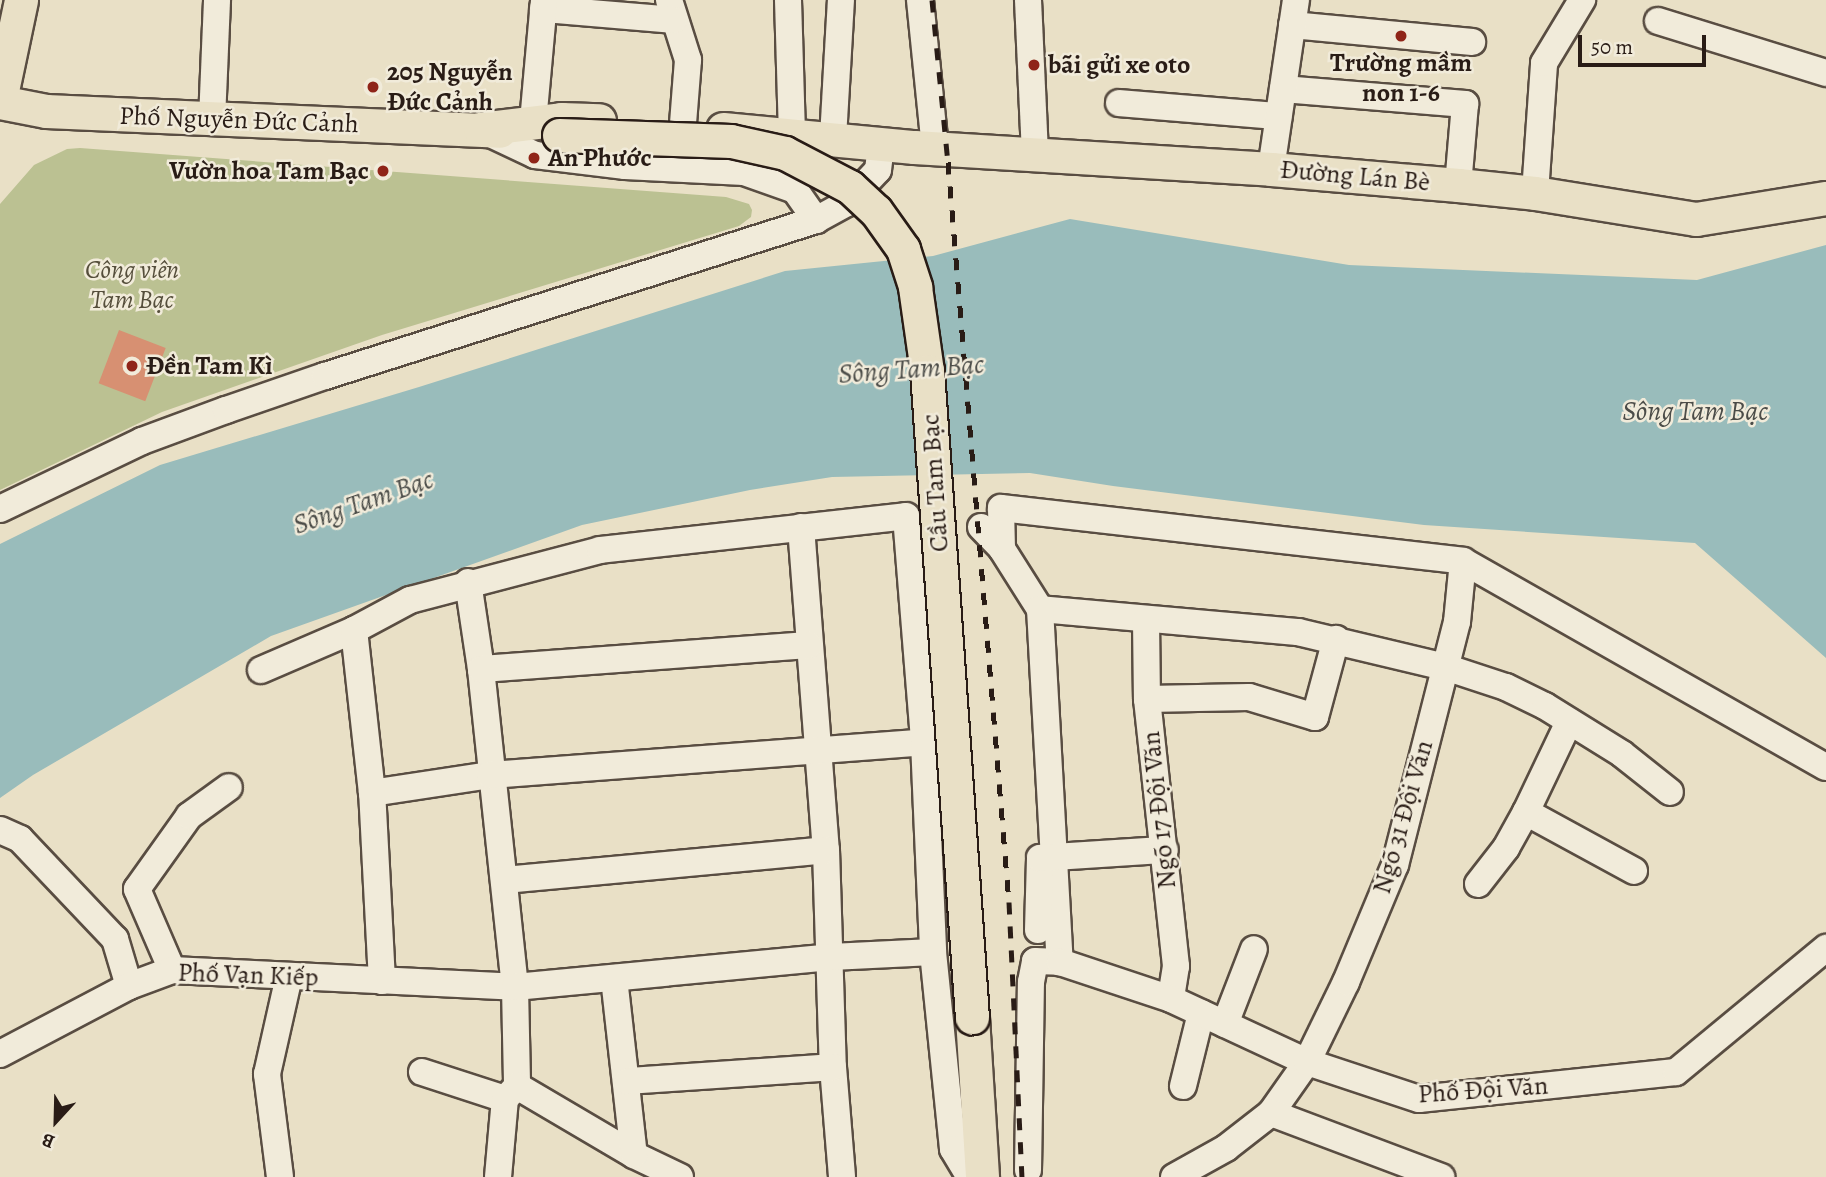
<!DOCTYPE html>
<html>
<head>
<meta charset="utf-8">
<style>
	body { margin:0 }
	#map { position:relative; width:1826px; height:1177px; overflow:hidden; background:#e9e0c6; font-family:Alegreya,serif }
	div>[style] { position:absolute }
	[style*='--x'] { left:calc(var(--x)*1px); top:calc(var(--y)*1px); width:calc(var(--w)*1px); rotate:calc(var(--a)*1deg) }
	.green>* { inset:0; background:#bbc192 }
	.water>* { inset:0; background:#99bcbb }
	.building>* { inset:0; background:#d79072; transform-origin:0 0 }
	.roads { filter:drop-shadow(2px 0 #594d42) drop-shadow(-2px 0 #594d42) drop-shadow(0 2px #594d42) drop-shadow(0 -2px #594d42) }
	.minor>* { height:26px; margin:-13px; padding:0 13px; transform-origin:13px; border-radius:13px; background:#f1ebda }
	.major>* { height:33px; margin:-16.5px; padding:0 16.5px; transform-origin:16.5px; border-radius:16.5px; background:#e9e0c6 }
	.rail>* { height:5px; margin-top:-2.5px; transform-origin:0; background:repeating-linear-gradient(90deg,#291c16 0 12px,transparent 0 24px) }
	.bridges { filter:drop-shadow(2px 0 #291c16) drop-shadow(-2px 0 #291c16) drop-shadow(0 2px #291c16) drop-shadow(0 -2px #291c16) }
	.major-bridge>* { height:33px; margin:-16.5px; padding:0 16.5px; transform-origin:16.5px; border-radius:16.5px; background:#e9e0c6 }
	.dots>* { width:19px; height:19px; translate:-50% -50%; box-sizing:border-box; border:4px solid #f1ebda; border-radius:50% }
	span { translate:-50% -50%; white-space:nowrap; text-align:center; line-height:1.15; -webkit-text-stroke:5px #f1ebda; paint-order:stroke }
	.poi-label { font-size:26px; color:#291c16; font-weight:700 }
	.left { translate:0 -50%; text-align:left }
	.right { translate:-100% -50%; text-align:right }
	.street-label { font-size:26px; color:#291c16 }
	.park-label { font-size:26px; color:#554e3b; font-style:italic }
	.water-label { font-size:28px; color:#4b4c48; font-style:italic }
	.north { position:absolute; left:21px; top:1086px; width:70px; height:70px; -webkit-text-stroke:5px #f1ebda; paint-order:stroke; rotate:202deg; font-size:19px; font-weight:700; line-height:28px; text-align:center; color:#291c16 }
	.north::after { content:''; display:block; margin:auto; width:24px; height:32px; background:#291c16; clip-path:polygon(50% 0,100% 100%,50% 72%,0 100%) }
	.scale { position:absolute; left:1578px; top:35px; width:128px; height:32px; box-sizing:border-box; border:4px solid #291c16; border-top:0; padding-left:9px; font-size:21px; line-height:24px; white-space:nowrap; color:#291c16; -webkit-text-stroke:5px #f1ebda; paint-order:stroke }
</style>
</head>
<body>
<div id="map">
	<div class="green">
		<div style="clip-path:polygon(80px 148px,726px 197px,749px 204px,752px 210px,751px 217px,739px 226px,382px 335px,162px 412px,0 490px,0 204px,34px 165px,67px 149px)"></div>
	</div>
	<div class="water">
		<div style="clip-path:polygon(1070px 219px,1349px 265px,1697px 280px,1826px 245px,1826px 658px,1695px 543px,1424px 525px,1113px 486px,1030px 473px,832px 477px,750px 490px,582px 525px,271px 636px,33px 775px,0 798px,0 544px,160px 465px,419px 387px,785px 271px,933px 256px)"></div>
	</div>
	<div class="building">
		<div style="left:119px;top:330px;width:50px;height:57px;rotate:21deg"></div>
	</div>
	<div class="roads">
		<div class="minor">
			<div style="--x:669;--y:0;--w:63;--a:72.4"></div>
			<div style="--x:688;--y:60;--w:64;--a:94.5"></div>
			<div style="--x:788;--y:0;--w:133;--a:88.3"></div>
			<div style="--x:920;--y:0;--w:149;--a:84.2"></div>
			<div style="--x:1028;--y:0;--w:154;--a:87.4"></div>
			<div style="--x:543;--y:9;--w:131;--a:4.8"></div>
			<div style="--x:1658;--y:21;--w:176;--a:17.2"></div>
			<div style="--x:1292;--y:25;--w:181;--a:5.4"></div>
			<div style="--x:1283;--y:89;--w:183;--a:4.7"></div>
			<div style="--x:1465;--y:104;--w:81;--a:94.9"></div>
			<div style="--x:1119;--y:103;--w:160;--a:4.7"></div>
			<div style="--x:212;--y:120;--w:120;--a:-87.6"></div>
			<div style="--x:533;--y:122;--w:122;--a:-84.8"></div>
			<div style="--x:480;--y:129;--w:61;--a:25.3"></div>
			<div style="--x:535;--y:155;--w:91;--a:7"></div>
			<div style="--x:625;--y:166;--w:119;--a:2.9"></div>
			<div style="--x:744;--y:172;--w:54;--a:19.4"></div>
			<div style="--x:795;--y:190;--w:37;--a:55"></div>
			<div style="--x:833;--y:138;--w:138;--a:-86.7"></div>
			<div style="--x:1271;--y:169;--w:171;--a:-81.6"></div>
			<div style="--x:1535;--y:193;--w:130;--a:-86"></div>
			<div style="--x:1544;--y:63;--w:74;--a:-58.9"></div>
			<div style="--x:0;--y:509;--w:157;--a:-25.6"></div>
			<div style="--x:142;--y:441;--w:90;--a:-20.3"></div>
			<div style="--x:226;--y:410;--w:105;--a:-19"></div>
			<div style="--x:325;--y:376;--w:515;--a:-17.63"></div>
			<div style="--x:816;--y:220;--w:35;--a:-29"></div>
			<div style="--x:847;--y:203;--w:45;--a:-46.8"></div>
			<div style="--x:878;--y:170;--w:26;--a:-83"></div>
			<div style="--x:801;--y:527;--w:324;--a:85.6"></div>
			<div style="--x:826;--y:850;--w:217;--a:88.2"></div>
			<div style="--x:833;--y:1067;--w:110;--a:85.3"></div>
			<div style="--x:981;--y:527;--w:30;--a:46"></div>
			<div style="--x:1002;--y:549;--w:71;--a:57.7"></div>
			<div style="--x:1040;--y:609;--w:259;--a:5.1"></div>
			<div style="--x:1298;--y:632;--w:151;--a:13.4"></div>
			<div style="--x:1445;--y:667;--w:64;--a:18.2"></div>
			<div style="--x:1506;--y:687;--w:43;--a:26"></div>
			<div style="--x:1545;--y:706;--w:91;--a:31.9"></div>
			<div style="--x:1622;--y:754;--w:61;--a:38.4"></div>
			<div style="--x:1002;--y:549;--w:41;--a:-91.4"></div>
			<div style="--x:1001;--y:508;--w:465;--a:6.5"></div>
			<div style="--x:1463;--y:561;--w:417;--a:29.6"></div>
			<div style="--x:468;--y:582;--w:88;--a:81.5"></div>
			<div style="--x:481;--y:669;--w:320;--a:83.9"></div>
			<div style="--x:515;--y:987;--w:99;--a:88.8"></div>
			<div style="--x:517;--y:1086;--w:136;--a:30.5"></div>
			<div style="--x:634;--y:1155;--w:51;--a:25.6"></div>
			<div style="--x:1040;--y:609;--w:354;--a:86.8"></div>
			<div style="--x:1146;--y:620;--w:79;--a:89.3"></div>
			<div style="--x:1147;--y:699;--w:269;--a:83.8"></div>
			<div style="--x:1176;--y:966;--w:33;--a:99"></div>
			<div style="--x:481;--y:669;--w:329;--a:-4.2"></div>
			<div style="--x:261;--y:670;--w:101;--a:-23.3"></div>
			<div style="--x:1147;--y:699;--w:102;--a:-1.1"></div>
			<div style="--x:1249;--y:697;--w:69;--a:16.9"></div>
			<div style="--x:1315;--y:717;--w:81;--a:-74.9"></div>
			<div style="--x:372;--y:793;--w:119;--a:-8.7"></div>
			<div style="--x:490;--y:775;--w:435;--a:-4.3"></div>
			<div style="--x:1526;--y:812;--w:123;--a:28.6"></div>
			<div style="--x:0;--y:830;--w:22;--a:24"></div>
			<div style="--x:20;--y:839;--w:138;--a:46.5"></div>
			<div style="--x:115;--y:939;--w:49;--a:73.4"></div>
			<div style="--x:504;--y:880;--w:323;--a:-5.3"></div>
			<div style="--x:1478;--y:884;--w:46;--a:-52.1"></div>
			<div style="--x:1506;--y:848;--w:41;--a:-60.9"></div>
			<div style="--x:1526;--y:812;--w:100;--a:-64.5"></div>
			<div style="--x:1038;--y:930;--w:72;--a:-88.4"></div>
			<div style="--x:1040;--y:858;--w:125;--a:-3.7"></div>
			<div style="--x:172;--y:970;--w:88;--a:-113.4"></div>
			<div style="--x:137;--y:889;--w:90;--a:-54.5"></div>
			<div style="--x:189;--y:816;--w:49;--a:-35.9"></div>
			<div style="--x:614;--y:978;--w:178;--a:83.6"></div>
			<div style="--x:382;--y:981;--w:188;--a:-93"></div>
			<div style="--x:372;--y:793;--w:164;--a:-96.3"></div>
			<div style="--x:354;--y:630;--w:64;--a:-28.2"></div>
			<div style="--x:410;--y:600;--w:196;--a:-14.7"></div>
			<div style="--x:600;--y:550;--w:308;--a:-6.3"></div>
			<div style="--x:906;--y:516;--w:227;--a:85.4"></div>
			<div style="--x:924;--y:742;--w:210;--a:87.5"></div>
			<div style="--x:933;--y:952;--w:198;--a:84.2"></div>
			<div style="--x:953;--y:1149;--w:33;--a:59"></div>
			<div style="--x:1225;--y:1024;--w:80;--a:-68.9"></div>
			<div style="--x:0;--y:1054;--w:146;--a:-27.8"></div>
			<div style="--x:129;--y:986;--w:46;--a:-20.4"></div>
			<div style="--x:172;--y:970;--w:343;--a:2.8"></div>
			<div style="--x:515;--y:987;--w:317;--a:-5.4"></div>
			<div style="--x:831;--y:957;--w:102;--a:-2.8"></div>
			<div style="--x:422;--y:1072;--w:87;--a:18"></div>
			<div style="--x:628;--y:1081;--w:205;--a:-3.9"></div>
			<div style="--x:1183;--y:1086;--w:75;--a:-76.1"></div>
			<div style="--x:1271;--y:1113;--w:62;--a:-54.8"></div>
			<div style="--x:1307;--y:1062;--w:89;--a:-64"></div>
			<div style="--x:1346;--y:982;--w:127;--a:-67.3"></div>
			<div style="--x:1395;--y:865;--w:251;--a:-75.7"></div>
			<div style="--x:1457;--y:622;--w:61;--a:-84.4"></div>
			<div style="--x:1028;--y:1170;--w:188;--a:-89.1"></div>
			<div style="--x:1031;--y:982;--w:21;--a:-79"></div>
			<div style="--x:1035;--y:961;--w:25;--a:2"></div>
			<div style="--x:1060;--y:962;--w:117;--a:18.4"></div>
			<div style="--x:1171;--y:999;--w:150;--a:24.9"></div>
			<div style="--x:1307;--y:1062;--w:118;--a:18.3"></div>
			<div style="--x:1419;--y:1099;--w:258;--a:-6"></div>
			<div style="--x:1676;--y:1072;--w:195;--a:-39.6"></div>
			<div style="--x:280;--y:1177;--w:104;--a:-97.2"></div>
			<div style="--x:267;--y:1074;--w:100;--a:-77.3"></div>
			<div style="--x:498;--y:1177;--w:78;--a:-84.9"></div>
			<div style="--x:505;--y:1099;--w:18;--a:-47"></div>
			<div style="--x:1174;--y:1177;--w:60;--a:-29.1"></div>
			<div style="--x:1226;--y:1148;--w:57;--a:-37.9"></div>
			<div style="--x:1271;--y:1113;--w:182;--a:20.6"></div>
		</div>
		<div class="major">
			<div style="--x:0;--y:100;--w:102;--a:-78.1"></div>
			<div style="--x:0;--y:102;--w:47;--a:11.1"></div>
			<div style="--x:46;--y:111;--w:454;--a:2.5"></div>
			<div style="--x:480;--y:129;--w:82;--a:-7"></div>
			<div style="--x:561;--y:119;--w:38;--a:2"></div>
			<div style="--x:723;--y:129;--w:192;--a:5.4"></div>
			<div style="--x:914;--y:147;--w:358;--a:3.5"></div>
			<div style="--x:1271;--y:169;--w:188;--a:4.9"></div>
			<div style="--x:1458;--y:185;--w:77;--a:5.9"></div>
			<div style="--x:1535;--y:193;--w:163;--a:9.2"></div>
			<div style="--x:1696;--y:219;--w:132;--a:-9.2"></div>
			<div style="--x:972;--y:1017;--w:160;--a:86.4"></div>
		</div>
	</div>
	<div class="rail">
		<div style="--x:932;--y:0;--w:163;--a:84.4"></div>
		<div style="--x:948;--y:162;--w:743;--a:85.29"></div>
		<div style="--x:1009;--y:902;--w:275;--a:87.3"></div>
	</div>
	<div class="bridges">
		<div class="major-bridge">
			<div style="--x:559;--y:135;--w:172;--a:2"></div>
			<div style="--x:731;--y:141;--w:55;--a:12.5"></div>
			<div style="--x:785;--y:153;--w:73;--a:27.6"></div>
			<div style="--x:850;--y:187;--w:35;--a:43"></div>
			<div style="--x:876;--y:211;--w:47;--a:54.6"></div>
			<div style="--x:903;--y:249;--w:40;--a:72"></div>
			<div style="--x:915;--y:287;--w:85;--a:81.9"></div>
			<div style="--x:927;--y:371;--w:648;--a:86.02"></div>
		</div>
	</div>
	<div class="dots">
		<div style="left:1401px;top:36px;background:#8f2418"></div>
		<div style="left:1034px;top:65px;background:#8f2418"></div>
		<div style="left:373px;top:87px;background:#8f2418"></div>
		<div style="left:534px;top:158px;background:#8f2418"></div>
		<div style="left:383px;top:171px;background:#8f2418"></div>
		<div style="left:132px;top:366px;background:#8f2418"></div>
	</div>
	<div class="poi-label">
		<span style="left:1401px;top:78px">Trường mầm<br>non 1-6</span>
		<span class="left" style="left:1048px;top:65px">bãi gửi xe oto</span>
		<span class="left" style="left:387px;top:87px">205 Nguyễn<br>Đức Cảnh</span>
		<span class="left" style="left:548px;top:158px">An Phước</span>
		<span class="right" style="left:369px;top:171px">Vườn hoa Tam Bạc</span>
		<span class="left" style="left:146px;top:366px">Đền Tam Kì</span>
	</div>
	<div class="street-label">
		<span style="left:239px;top:120px;rotate:2deg">Phố Nguyễn Đức Cảnh</span>
		<span style="left:1355px;top:176px;rotate:5deg">Đường Lán Bè</span>
		<span style="left:935px;top:483px;rotate:-94deg">Cầu Tam Bạc</span>
		<span style="left:1159px;top:810px;rotate:-96deg">Ngõ 17 Đội Văn</span>
		<span style="left:1403px;top:817px;rotate:-74deg">Ngõ 31 Đội Văn</span>
		<span style="left:248px;top:975px;rotate:2deg">Phố Vạn Kiếp</span>
		<span style="left:1483px;top:1090px;rotate:-4deg">Phố Đội Văn</span>
	</div>
	<div class="park-label">
		<span style="left:132px;top:285px">Công viên<br>Tam Bạc</span>
	</div>
	<div class="water-label">
		<span style="left:911px;top:369px;rotate:-4deg">Sông Tam Bạc</span>
		<span style="left:1695px;top:411px">Sông Tam Bạc</span>
		<span style="left:363px;top:502px;rotate:-19deg">Sông Tam Bạc</span>
	</div>
	<div class="north">B</div>
	<div class="scale">50 m</div>
</div>
</body>
</html>
